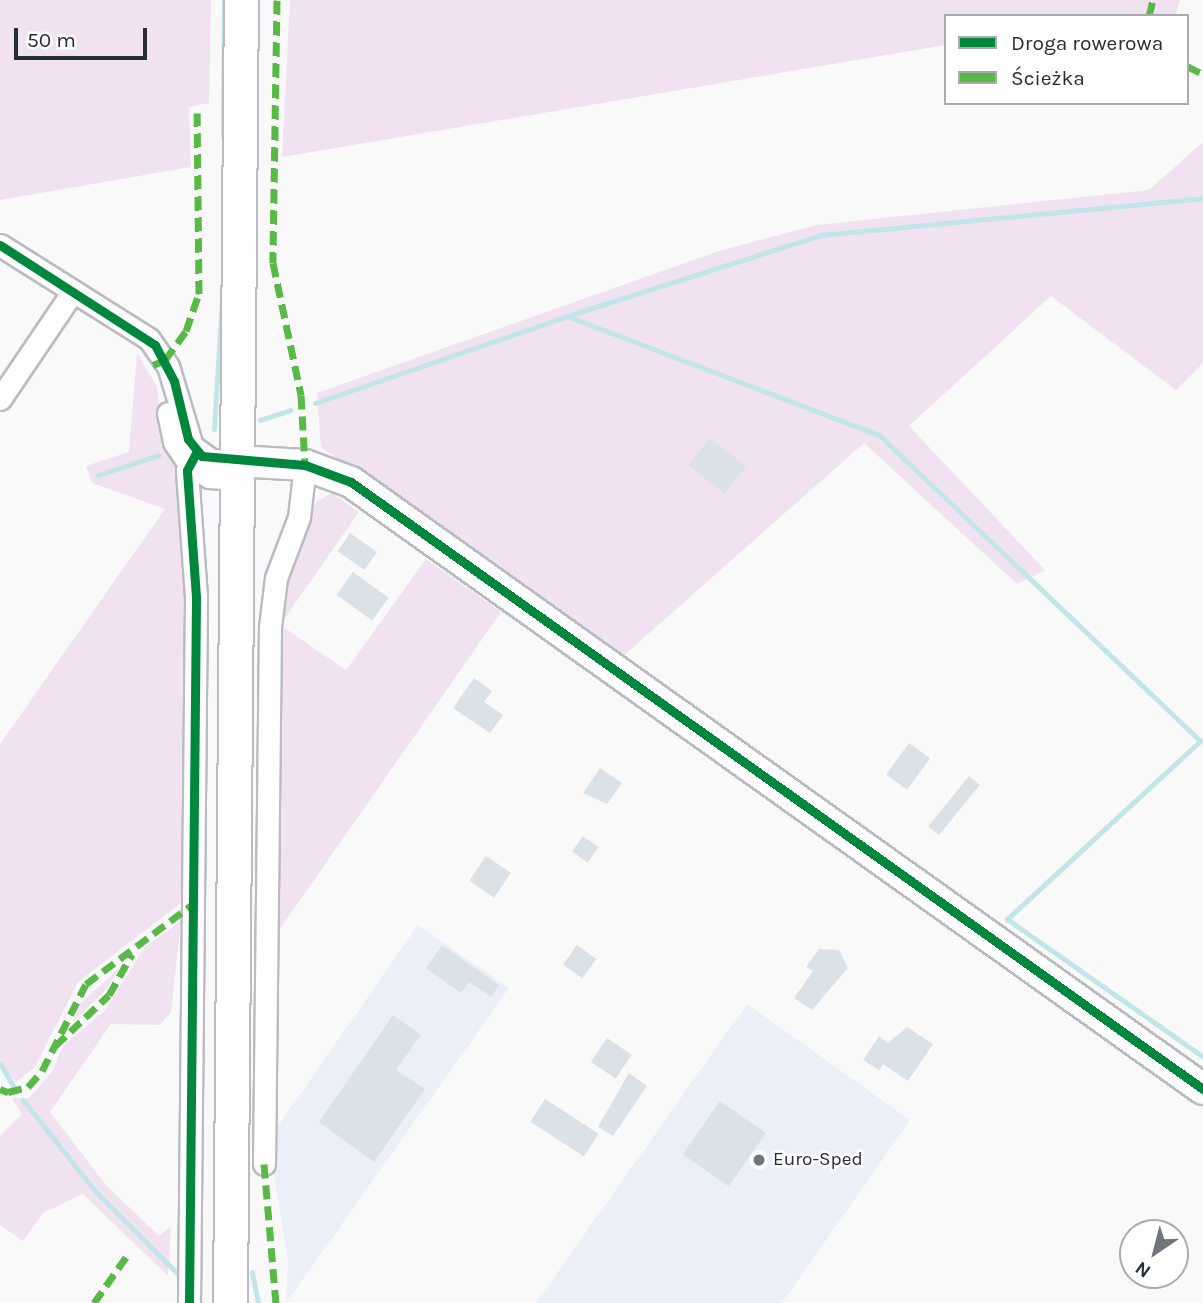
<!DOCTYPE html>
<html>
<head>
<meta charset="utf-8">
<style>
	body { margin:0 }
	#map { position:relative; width:1203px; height:1303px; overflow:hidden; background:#f9f9f9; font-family:Karla,sans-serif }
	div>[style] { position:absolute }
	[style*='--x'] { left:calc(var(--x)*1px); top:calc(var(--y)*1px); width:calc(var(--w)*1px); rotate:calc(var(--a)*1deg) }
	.built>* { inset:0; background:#ebeff7 }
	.green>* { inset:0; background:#f1e2f2 }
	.stream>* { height:5px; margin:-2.5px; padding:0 2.5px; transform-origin:2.5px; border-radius:2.5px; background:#c1e5e9 }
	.building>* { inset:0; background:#dbe2e7; transform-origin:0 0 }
	.roads { filter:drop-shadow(2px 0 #babcc2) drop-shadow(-2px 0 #babcc2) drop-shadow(0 2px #babcc2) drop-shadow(0 -2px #babcc2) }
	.street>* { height:21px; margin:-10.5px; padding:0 10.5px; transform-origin:10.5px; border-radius:10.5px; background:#fefefe }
	.secondary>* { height:30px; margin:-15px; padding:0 15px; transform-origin:15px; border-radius:15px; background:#fefefe }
	.primary>* { height:33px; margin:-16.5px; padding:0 16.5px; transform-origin:16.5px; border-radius:16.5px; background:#fefefe }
	.quiet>* { height:7px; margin-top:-3.5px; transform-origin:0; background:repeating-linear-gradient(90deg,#58b947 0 14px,transparent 0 21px) }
	.cycleway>* { height:9px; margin:-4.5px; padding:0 4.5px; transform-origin:4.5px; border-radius:4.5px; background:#00873e }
	.dots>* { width:19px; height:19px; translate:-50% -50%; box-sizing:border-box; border:4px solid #fff; border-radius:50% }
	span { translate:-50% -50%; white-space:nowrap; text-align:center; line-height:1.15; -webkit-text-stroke:5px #fff; paint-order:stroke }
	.poi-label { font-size:19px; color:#272d38 }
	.left { translate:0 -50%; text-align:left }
	.legend { position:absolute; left:944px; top:14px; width:245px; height:91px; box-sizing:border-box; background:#fff; border:2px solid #a9abaf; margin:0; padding:9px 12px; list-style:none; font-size:21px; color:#272d38 }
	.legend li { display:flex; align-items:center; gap:14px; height:35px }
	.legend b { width:35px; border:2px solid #a9abaf }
	.north { position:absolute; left:1119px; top:1219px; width:70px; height:70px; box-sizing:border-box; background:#fff; border:2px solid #a9abaf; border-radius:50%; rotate:215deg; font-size:19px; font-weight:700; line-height:28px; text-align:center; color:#272d38 }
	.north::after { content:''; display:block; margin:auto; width:24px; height:32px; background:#70747c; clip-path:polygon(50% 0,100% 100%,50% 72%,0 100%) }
	.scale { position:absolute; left:14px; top:28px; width:133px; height:32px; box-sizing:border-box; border:4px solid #272d38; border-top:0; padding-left:9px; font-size:21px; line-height:24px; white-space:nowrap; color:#272d38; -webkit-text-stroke:5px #fff; paint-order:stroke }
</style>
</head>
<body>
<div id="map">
	<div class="built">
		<div style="clip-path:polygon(418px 925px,509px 988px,286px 1303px,288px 1262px,269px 1139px)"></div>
		<div style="clip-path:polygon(747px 1004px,910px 1120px,782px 1303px,536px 1303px)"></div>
	</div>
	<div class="green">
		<div style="clip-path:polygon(0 0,211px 0,209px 103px,189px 107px,191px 167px,0 200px)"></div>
		<div style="clip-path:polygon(290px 0,1180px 0,1175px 16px,946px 16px,946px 45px,282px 157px)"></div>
		<div style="clip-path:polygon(1203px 142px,1203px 363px,1176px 390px,1051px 296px,909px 426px,1045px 570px,1017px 584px,864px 443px,621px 658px,321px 447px,317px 393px,719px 251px,817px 225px,1149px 190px)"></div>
		<div style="clip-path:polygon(137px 353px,157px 387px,162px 437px,175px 467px,187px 543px,181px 903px,78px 982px,35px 1067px,16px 1082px,0 1065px,0 744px,165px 509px,92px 483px,86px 466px,129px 452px)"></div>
		<div style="clip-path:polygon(332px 493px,359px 512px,280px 625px,346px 670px,426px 559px,501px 612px,275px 936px,280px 625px,287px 575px,316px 502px)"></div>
		<div style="clip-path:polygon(181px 921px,171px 1012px,160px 1025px,111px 1024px,50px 1112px,105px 1184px,159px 1236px,171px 1226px,168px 1276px,83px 1194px,43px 1213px,23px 1241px,0 1225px,0 1136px,22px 1114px,12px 1098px,29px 1098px,51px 1073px,63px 1046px,105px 1010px,145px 947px)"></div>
		<div style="clip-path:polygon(120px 967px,107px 989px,73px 1022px,80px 1004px)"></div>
	</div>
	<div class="stream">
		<div style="--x:223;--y:137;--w:137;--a:-89.6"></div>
		<div style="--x:567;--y:316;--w:267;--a:-17.7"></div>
		<div style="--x:821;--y:235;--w:384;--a:-5.5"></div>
		<div style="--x:315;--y:403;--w:267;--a:-19"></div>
		<div style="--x:567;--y:316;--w:334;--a:20.9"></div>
		<div style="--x:879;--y:435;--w:443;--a:43.6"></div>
		<div style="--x:1200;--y:741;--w:263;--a:137.3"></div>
		<div style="--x:1007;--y:919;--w:240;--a:35.1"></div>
		<div style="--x:260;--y:420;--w:32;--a:-18"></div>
		<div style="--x:214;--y:429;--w:132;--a:-86.5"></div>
		<div style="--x:98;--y:475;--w:64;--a:-18.2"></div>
		<div style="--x:0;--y:1064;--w:26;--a:59"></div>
		<div style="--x:23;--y:1100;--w:117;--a:51.6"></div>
		<div style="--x:96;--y:1192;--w:113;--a:45"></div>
		<div style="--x:252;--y:1272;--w:32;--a:79"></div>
	</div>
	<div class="building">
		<div style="left:710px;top:438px;width:46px;height:35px;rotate:38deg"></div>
		<div style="left:350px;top:533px;width:33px;height:22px;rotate:35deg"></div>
		<div style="left:353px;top:572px;width:44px;height:28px;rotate:36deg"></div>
		<div style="clip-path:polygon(474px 678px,492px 691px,484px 702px,503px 715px,490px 733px,453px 708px)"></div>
		<div style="left:909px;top:743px;width:26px;height:39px;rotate:36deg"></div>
		<div style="clip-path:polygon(600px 768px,622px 783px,607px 804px,583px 793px)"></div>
		<div style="left:969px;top:776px;width:14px;height:65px;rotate:39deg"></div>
		<div style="left:583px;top:836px;width:19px;height:19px;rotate:35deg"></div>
		<div style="left:486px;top:856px;width:30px;height:30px;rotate:34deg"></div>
		<div style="clip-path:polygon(442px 945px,499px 985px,491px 997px,469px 982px,461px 993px,426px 968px)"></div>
		<div style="left:577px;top:945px;width:24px;height:24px;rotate:36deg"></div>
		<div style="clip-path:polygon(819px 949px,839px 950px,848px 968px,812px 1010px,794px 998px,813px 971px,806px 967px)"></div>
		<div style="clip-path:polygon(393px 1015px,421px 1035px,396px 1070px,425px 1089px,374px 1162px,319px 1122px)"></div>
		<div style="clip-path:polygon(907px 1027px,933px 1044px,908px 1081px,883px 1064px,879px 1070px,863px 1060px,879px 1036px,888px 1043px)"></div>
		<div style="left:607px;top:1038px;width:30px;height:29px;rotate:34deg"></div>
		<div style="clip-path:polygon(629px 1073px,647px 1086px,613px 1136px,598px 1127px)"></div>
		<div style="left:545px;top:1099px;width:64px;height:27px;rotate:33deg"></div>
		<div style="left:720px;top:1101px;width:56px;height:65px;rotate:35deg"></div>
	</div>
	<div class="roads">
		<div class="street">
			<div style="--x:0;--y:245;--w:176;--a:32.2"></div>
			<div style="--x:149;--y:339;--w:33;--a:55"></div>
			<div style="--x:168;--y:366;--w:84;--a:73.3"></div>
			<div style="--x:192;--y:446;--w:24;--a:36"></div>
			<div style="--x:211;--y:460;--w:26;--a:2"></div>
			<div style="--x:0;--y:399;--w:130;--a:-55.9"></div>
			<div style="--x:168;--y:413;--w:30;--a:78"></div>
			<div style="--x:174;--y:442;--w:27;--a:56"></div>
			<div style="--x:189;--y:464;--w:24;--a:33"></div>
			<div style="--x:209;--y:477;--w:28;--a:4"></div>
			<div style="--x:264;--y:1164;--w:537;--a:-89.36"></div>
			<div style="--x:270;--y:627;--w:49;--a:-83"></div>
			<div style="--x:276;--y:578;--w:65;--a:-69.3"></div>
			<div style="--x:299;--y:517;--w:52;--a:-83.4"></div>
			<div style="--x:189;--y:1303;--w:706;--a:-89.43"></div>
			<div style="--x:196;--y:597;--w:127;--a:-94.1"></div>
			<div style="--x:187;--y:470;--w:21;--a:-62"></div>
		</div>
		<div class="secondary">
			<div style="--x:237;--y:461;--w:68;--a:3.4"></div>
			<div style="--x:305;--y:465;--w:49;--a:20.3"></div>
			<div style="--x:351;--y:482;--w:1046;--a:35.47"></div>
		</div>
		<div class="primary">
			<div style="--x:230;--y:1303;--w:1303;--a:-89.52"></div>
		</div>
	</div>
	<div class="quiet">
		<div style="--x:277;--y:0;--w:263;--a:90.9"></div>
		<div style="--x:273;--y:263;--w:135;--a:78"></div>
		<div style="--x:301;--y:395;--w:70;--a:86.7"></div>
		<div style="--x:1149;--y:16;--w:16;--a:-76"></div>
		<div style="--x:1187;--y:66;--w:18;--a:27"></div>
		<div style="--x:153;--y:365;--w:13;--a:-23"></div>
		<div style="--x:165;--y:360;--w:36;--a:-54"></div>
		<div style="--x:186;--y:331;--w:39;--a:-71"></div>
		<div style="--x:199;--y:294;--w:181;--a:-90.6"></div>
		<div style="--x:55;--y:1046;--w:74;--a:-43.4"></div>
		<div style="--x:109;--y:995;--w:47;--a:-60.7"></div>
		<div style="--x:0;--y:1089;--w:9;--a:21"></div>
		<div style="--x:8;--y:1092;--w:21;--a:-14"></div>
		<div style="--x:28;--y:1087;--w:21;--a:-49"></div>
		<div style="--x:42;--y:1071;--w:97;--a:-63.2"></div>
		<div style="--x:86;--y:984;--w:134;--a:-36.8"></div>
		<div style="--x:264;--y:1164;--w:140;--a:85.1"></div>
		<div style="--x:94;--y:1303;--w:60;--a:-55.2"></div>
	</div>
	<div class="cycleway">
		<div style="--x:0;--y:245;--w:184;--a:32.8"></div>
		<div style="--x:155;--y:345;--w:41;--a:62.2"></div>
		<div style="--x:174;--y:381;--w:60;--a:76.4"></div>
		<div style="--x:188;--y:439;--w:22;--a:51"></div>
		<div style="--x:202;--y:456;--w:103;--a:5"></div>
		<div style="--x:305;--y:465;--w:49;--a:20.3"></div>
		<div style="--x:351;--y:482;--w:1046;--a:35.47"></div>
		<div style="--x:189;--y:1303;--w:706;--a:-89.43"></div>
		<div style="--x:196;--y:597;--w:127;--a:-94.1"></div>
		<div style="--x:187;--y:470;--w:21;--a:-62"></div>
	</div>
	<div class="dots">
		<div style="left:759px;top:1160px;background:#70747c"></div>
	</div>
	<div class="poi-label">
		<span class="left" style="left:773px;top:1160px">Euro-Sped</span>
	</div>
	<ul class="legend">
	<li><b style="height:9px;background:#00873e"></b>Droga rowerowa</li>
	<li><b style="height:9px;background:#58b947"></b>Ścieżka</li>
	</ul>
	<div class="north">N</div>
	<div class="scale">50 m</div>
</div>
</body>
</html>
